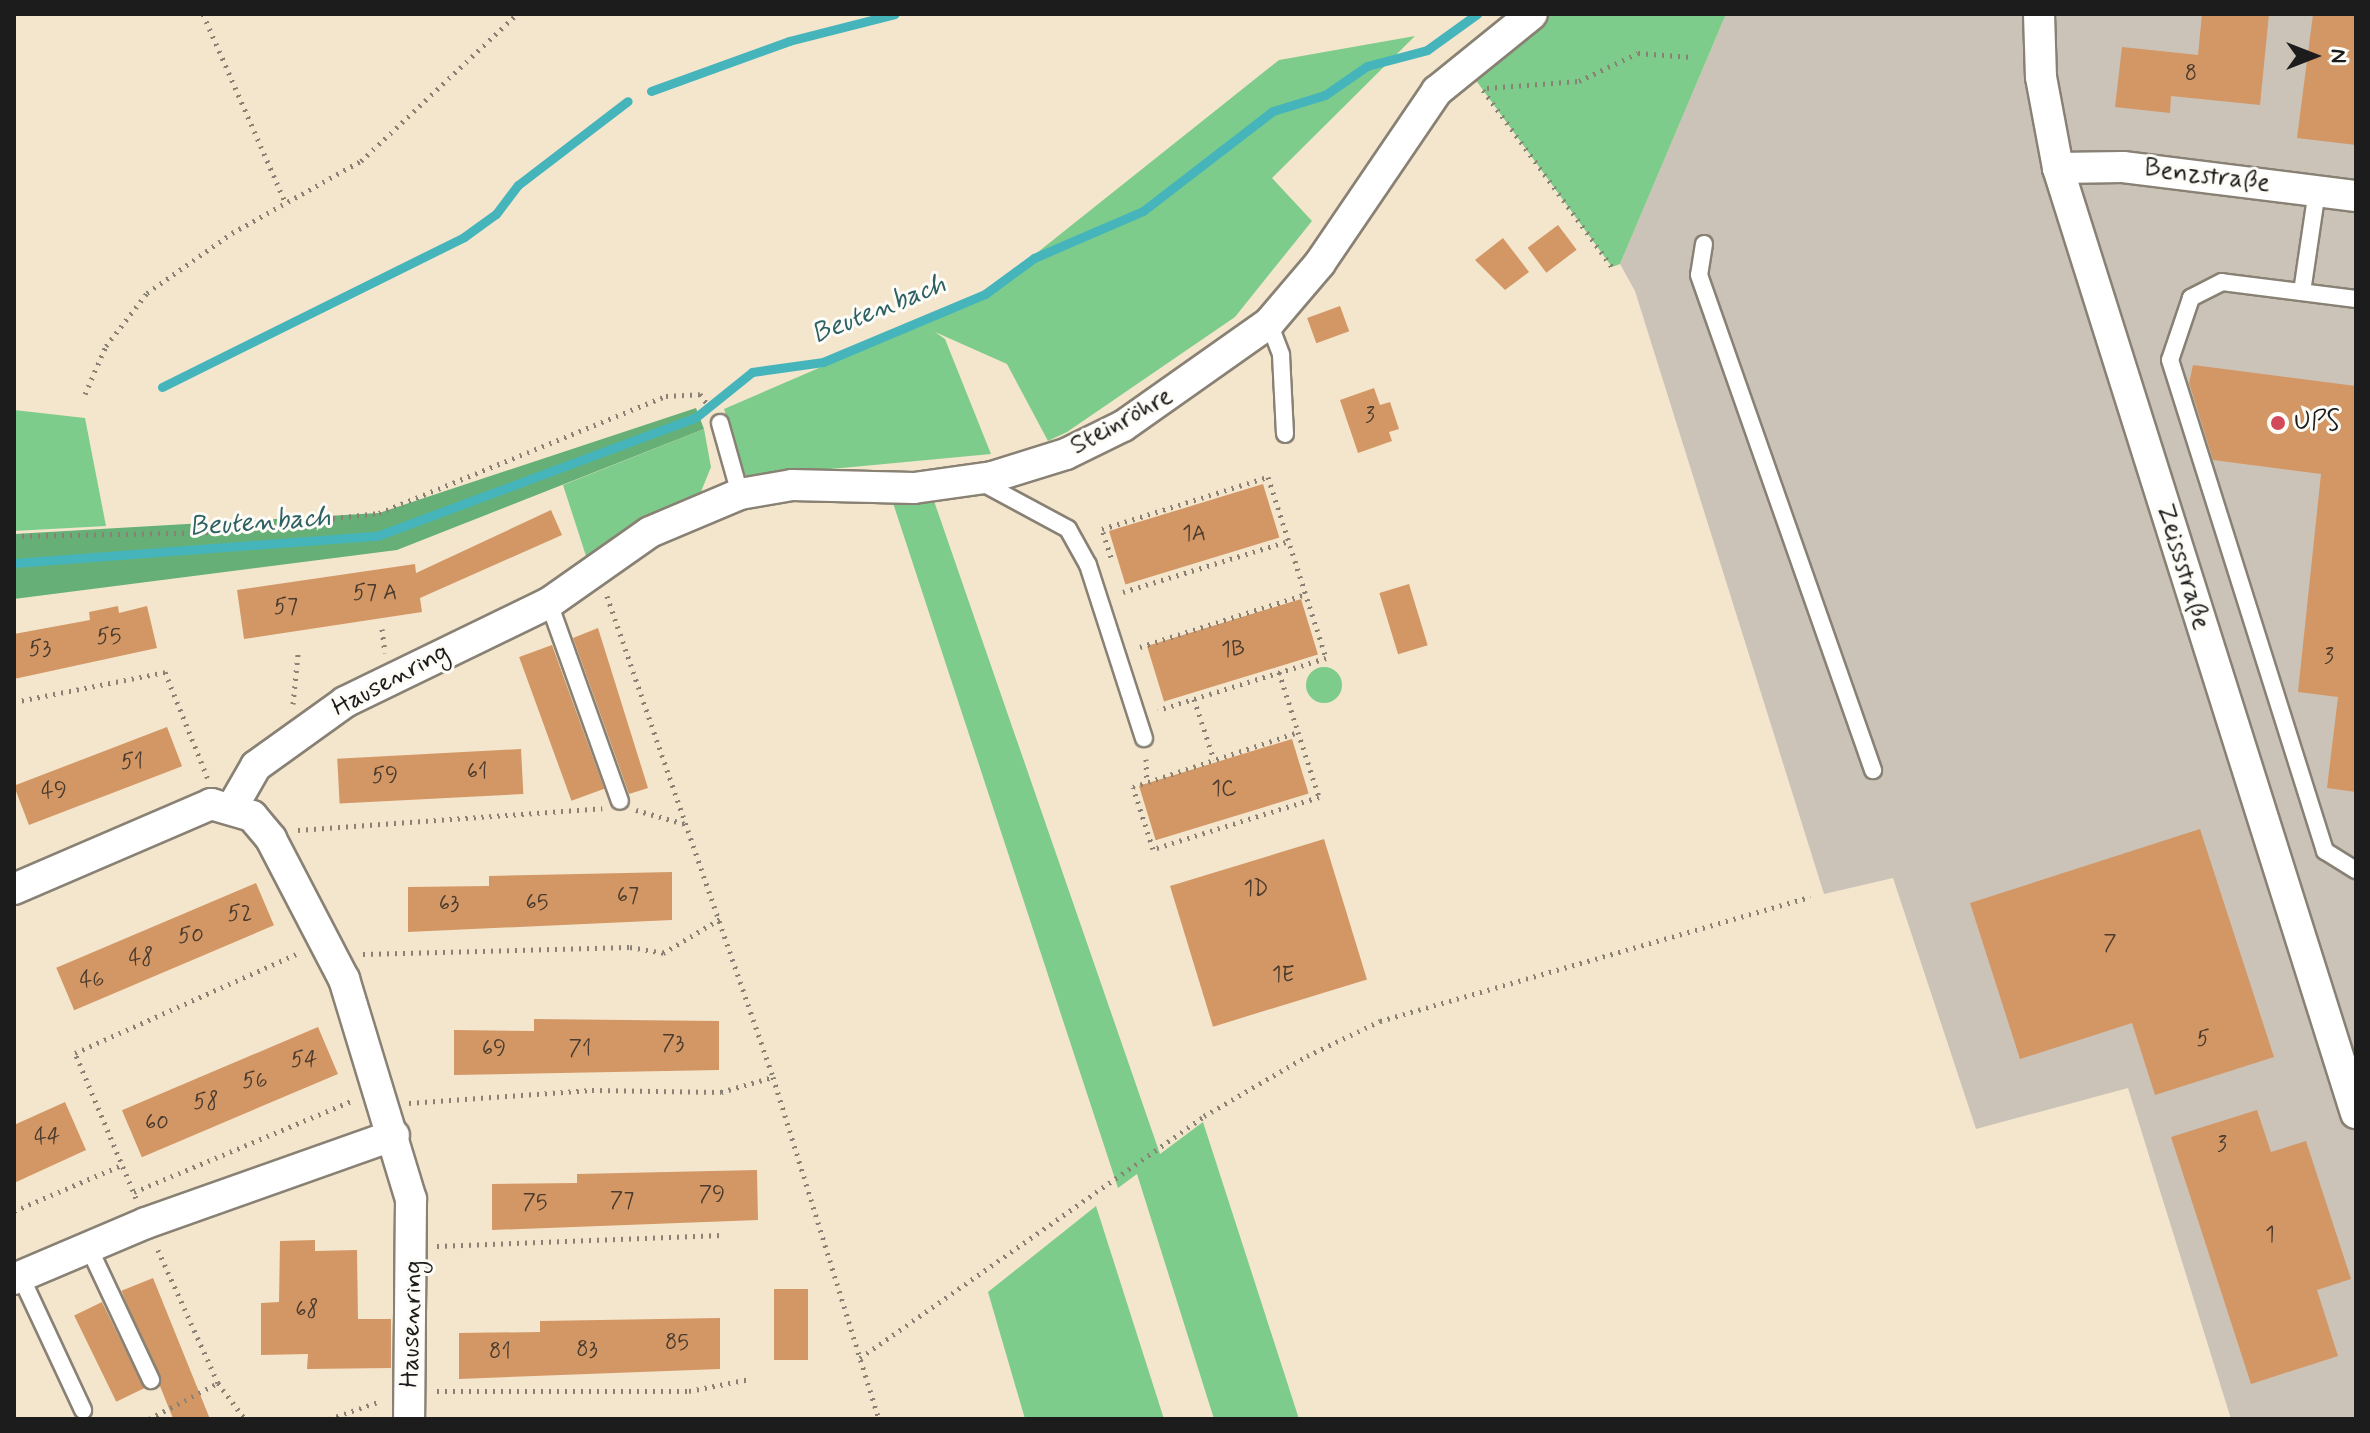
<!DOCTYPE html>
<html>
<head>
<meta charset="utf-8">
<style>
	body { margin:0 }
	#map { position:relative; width:2370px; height:1433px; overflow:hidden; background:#f4e6cd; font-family:Mynerve,sans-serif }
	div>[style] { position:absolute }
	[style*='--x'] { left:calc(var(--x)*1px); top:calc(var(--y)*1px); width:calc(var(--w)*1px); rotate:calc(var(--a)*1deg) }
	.industrial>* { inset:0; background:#cbc3b8 }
	.green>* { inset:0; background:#7ecc8b }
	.round { border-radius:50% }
	.forest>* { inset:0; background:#66b077 }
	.stream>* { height:9px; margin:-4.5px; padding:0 4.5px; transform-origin:4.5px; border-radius:4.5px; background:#45b5bb }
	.building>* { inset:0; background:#d39765; transform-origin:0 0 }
	.path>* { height:5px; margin-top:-2.5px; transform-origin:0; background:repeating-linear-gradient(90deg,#888174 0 2px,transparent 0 8px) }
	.roads { filter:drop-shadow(2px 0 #888174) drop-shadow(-2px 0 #888174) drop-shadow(0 2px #888174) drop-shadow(0 -2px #888174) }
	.lane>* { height:16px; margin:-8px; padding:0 8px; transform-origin:8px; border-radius:8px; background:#fff }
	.street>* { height:30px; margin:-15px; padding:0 15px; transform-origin:15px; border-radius:15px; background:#fff }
	.dots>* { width:22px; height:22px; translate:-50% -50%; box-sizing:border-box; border:4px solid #fdfcf7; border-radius:50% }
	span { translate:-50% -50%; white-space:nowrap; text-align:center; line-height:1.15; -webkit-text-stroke:6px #fdfcf7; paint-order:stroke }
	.number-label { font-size:22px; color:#4a3b2e }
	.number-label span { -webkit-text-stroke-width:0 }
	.street-label { font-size:26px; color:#1c1c1c }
	.poi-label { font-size:26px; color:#1c1c1c }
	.left { translate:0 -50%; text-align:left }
	.water-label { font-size:28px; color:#2e6164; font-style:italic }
	.frame { position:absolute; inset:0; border:16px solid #1c1c1c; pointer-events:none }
	.north { position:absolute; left:2274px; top:16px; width:80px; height:80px; -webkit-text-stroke:6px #fdfcf7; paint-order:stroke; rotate:90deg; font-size:22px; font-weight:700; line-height:32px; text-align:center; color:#1c1c1c }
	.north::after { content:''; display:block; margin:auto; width:28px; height:36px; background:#1c1c1c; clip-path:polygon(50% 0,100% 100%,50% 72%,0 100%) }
</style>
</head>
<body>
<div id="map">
	<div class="industrial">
		<div style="clip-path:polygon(1726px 14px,2356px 14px,2356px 1419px,2231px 1419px,2128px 1088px,1976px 1129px,1893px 878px,1824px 894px,1635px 291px,1620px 264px)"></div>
	</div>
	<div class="green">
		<div style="clip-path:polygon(1540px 14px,1726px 14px,1620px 264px,1612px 267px,1464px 64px)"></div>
		<div style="clip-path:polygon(1415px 36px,1272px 178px,1312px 221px,1235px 317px,1067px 432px,1048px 441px,1007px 364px,935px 332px,945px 339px,991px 454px,746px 477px,724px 409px,979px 299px,1279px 60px)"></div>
		<div style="clip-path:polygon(14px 410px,85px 418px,106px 526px,14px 531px)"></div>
		<div style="clip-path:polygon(704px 429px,711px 467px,698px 499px,587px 559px,563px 485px)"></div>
		<div style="clip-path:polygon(933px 498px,1160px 1154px,1203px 1122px,1299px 1419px,1214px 1419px,1137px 1174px,1118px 1188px,892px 500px)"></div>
		<div class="round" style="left:1306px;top:667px;width:36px;height:36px"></div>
		<div style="clip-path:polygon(1096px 1206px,1164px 1419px,1025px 1419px,988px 1292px)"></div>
	</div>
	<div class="forest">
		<div style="clip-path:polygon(696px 408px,704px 429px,397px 550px,14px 599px,14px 534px,379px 513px)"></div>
	</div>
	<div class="stream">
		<div style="--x:651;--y:91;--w:147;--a:-19.9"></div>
		<div style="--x:789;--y:41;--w:109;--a:-14.3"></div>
		<div style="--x:162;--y:387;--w:337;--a:-26.4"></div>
		<div style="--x:464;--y:237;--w:39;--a:-36"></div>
		<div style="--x:496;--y:214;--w:36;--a:-53"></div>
		<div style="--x:518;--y:185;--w:138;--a:-37.4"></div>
		<div style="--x:14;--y:563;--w:364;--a:-4.3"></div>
		<div style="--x:377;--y:536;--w:339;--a:-20.4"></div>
		<div style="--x:695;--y:418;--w:73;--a:-38.9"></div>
		<div style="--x:752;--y:372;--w:72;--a:-8"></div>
		<div style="--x:823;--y:362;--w:176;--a:-22.8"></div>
		<div style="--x:985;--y:294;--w:61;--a:-36.3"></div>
		<div style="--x:1034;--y:258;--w:119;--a:-23.3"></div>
		<div style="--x:1143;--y:211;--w:164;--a:-37.6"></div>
		<div style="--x:1273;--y:111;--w:54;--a:-17.1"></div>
		<div style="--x:1325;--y:95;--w:51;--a:-34.6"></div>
		<div style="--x:1367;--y:66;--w:62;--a:-14.9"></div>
		<div style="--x:1427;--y:50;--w:62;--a:-35.8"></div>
	</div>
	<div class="building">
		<div style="clip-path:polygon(2202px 14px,2269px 14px,2260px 105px,2171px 96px,2170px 113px,2115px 107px,2122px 47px,2198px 55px)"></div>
		<div style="clip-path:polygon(2313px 14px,2356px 14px,2356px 145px,2297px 138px)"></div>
		<div style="left:1558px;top:225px;width:31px;height:38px;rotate:53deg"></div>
		<div style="clip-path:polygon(1503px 238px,1529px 272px,1505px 290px,1475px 260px)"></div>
		<div style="left:1340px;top:306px;width:27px;height:35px;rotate:70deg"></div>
		<div style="clip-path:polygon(2193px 365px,2356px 386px,2356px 792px,2327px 788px,2338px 697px,2298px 692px,2321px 474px,2213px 460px,2189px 383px)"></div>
		<div style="clip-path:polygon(1374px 388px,1380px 405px,1390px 402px,1399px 429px,1389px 432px,1392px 441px,1358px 453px,1340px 400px)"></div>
		<div style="left:1263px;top:484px;width:56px;height:161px;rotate:73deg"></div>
		<div style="clip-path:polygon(551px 510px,562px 535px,420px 598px,422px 612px,244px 639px,237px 590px,415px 564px,416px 573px)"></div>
		<div style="left:1409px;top:584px;width:64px;height:31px;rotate:73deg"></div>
		<div style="left:1301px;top:599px;width:58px;height:161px;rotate:73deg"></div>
		<div style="clip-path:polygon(118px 606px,119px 613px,147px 606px,157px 648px,14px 679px,14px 634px,90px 620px,89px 612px)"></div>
		<div style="clip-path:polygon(598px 628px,648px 788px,629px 794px,573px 638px)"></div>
		<div style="left:552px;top:645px;width:153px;height:35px;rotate:70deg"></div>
		<div style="left:167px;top:727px;width:42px;height:164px;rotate:69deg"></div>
		<div style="left:1292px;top:739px;width:57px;height:160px;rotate:73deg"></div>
		<div style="left:521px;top:749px;width:45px;height:184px;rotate:87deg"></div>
		<div style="clip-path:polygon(2200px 829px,2274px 1057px,2155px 1095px,2132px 1023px,2020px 1059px,1970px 903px)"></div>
		<div style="left:1324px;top:839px;width:147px;height:161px;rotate:73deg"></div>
		<div style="clip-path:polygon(672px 872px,672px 920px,408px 932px,408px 887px,489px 886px,489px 876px)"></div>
		<div style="left:256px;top:883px;width:46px;height:217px;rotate:67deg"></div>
		<div style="clip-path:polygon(534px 1019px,719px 1021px,719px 1070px,454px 1075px,454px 1030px,534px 1031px)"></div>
		<div style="left:318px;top:1027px;width:51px;height:213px;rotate:67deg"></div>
		<div style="clip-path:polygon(65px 1102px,86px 1150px,14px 1183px,14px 1125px)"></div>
		<div style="clip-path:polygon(2257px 1110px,2271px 1152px,2306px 1141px,2351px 1279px,2317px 1290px,2338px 1356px,2251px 1384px,2171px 1137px)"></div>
		<div style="clip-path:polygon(757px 1170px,758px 1220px,492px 1230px,492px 1184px,577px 1183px,577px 1174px)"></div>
		<div style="clip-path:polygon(315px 1240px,315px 1251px,357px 1250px,358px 1319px,391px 1319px,391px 1368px,307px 1369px,308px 1354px,261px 1355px,261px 1303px,279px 1302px,280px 1241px)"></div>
		<div style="left:153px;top:1278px;width:152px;height:34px;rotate:68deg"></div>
		<div style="left:774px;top:1289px;width:34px;height:71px"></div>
		<div style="left:102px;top:1302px;width:96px;height:31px;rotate:64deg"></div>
		<div style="clip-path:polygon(720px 1318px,720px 1369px,459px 1379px,459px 1333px,540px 1332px,540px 1321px)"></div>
	</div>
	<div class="path">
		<div style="--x:203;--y:14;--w:205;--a:66.4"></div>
		<div style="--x:1487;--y:88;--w:92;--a:-4.4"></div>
		<div style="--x:1579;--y:81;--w:65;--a:-25.4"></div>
		<div style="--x:1638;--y:53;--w:54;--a:4.2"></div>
		<div style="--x:1483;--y:90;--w:219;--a:53.9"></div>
		<div style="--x:85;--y:394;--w:52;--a:-66.4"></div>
		<div style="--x:106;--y:346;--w:67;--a:-52.3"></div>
		<div style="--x:147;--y:293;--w:104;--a:-35.2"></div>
		<div style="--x:232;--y:233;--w:148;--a:-29.2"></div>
		<div style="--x:361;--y:161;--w:214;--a:-43.3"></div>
		<div style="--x:14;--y:536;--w:200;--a:-1.1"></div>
		<div style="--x:214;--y:532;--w:166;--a:-6.6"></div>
		<div style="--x:379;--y:513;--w:310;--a:-22.2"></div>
		<div style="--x:666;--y:396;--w:34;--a:-3"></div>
		<div style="--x:700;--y:394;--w:14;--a:54"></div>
		<div style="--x:1111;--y:557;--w:29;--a:-108"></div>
		<div style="--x:1102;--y:529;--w:174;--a:-17.4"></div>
		<div style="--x:1268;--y:477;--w:190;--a:72.2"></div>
		<div style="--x:1326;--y:658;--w:176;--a:162.8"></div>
		<div style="--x:1123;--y:592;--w:174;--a:-17.1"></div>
		<div style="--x:607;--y:596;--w:509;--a:70.96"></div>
		<div style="--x:773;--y:1077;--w:358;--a:72.8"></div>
		<div style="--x:382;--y:629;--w:24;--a:83"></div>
		<div style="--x:1140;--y:647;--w:174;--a:-17.7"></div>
		<div style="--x:1279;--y:672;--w:63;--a:72.4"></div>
		<div style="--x:1298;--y:732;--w:68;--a:72.1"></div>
		<div style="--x:1319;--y:797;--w:174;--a:162.6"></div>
		<div style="--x:1153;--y:849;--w:65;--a:-107.9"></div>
		<div style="--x:1133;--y:787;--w:174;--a:-18.4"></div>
		<div style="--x:1194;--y:699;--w:64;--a:71.8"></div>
		<div style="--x:14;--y:702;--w:154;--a:-11.2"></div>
		<div style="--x:165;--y:672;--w:115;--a:68.1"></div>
		<div style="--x:293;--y:704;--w:50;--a:-84.3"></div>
		<div style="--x:1146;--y:759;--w:23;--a:88"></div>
		<div style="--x:636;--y:810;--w:51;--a:15.9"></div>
		<div style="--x:298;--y:830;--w:305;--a:-4.1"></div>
		<div style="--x:363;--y:954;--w:267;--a:-1.5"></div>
		<div style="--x:630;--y:947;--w:34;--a:10"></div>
		<div style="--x:663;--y:953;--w:66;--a:-30.8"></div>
		<div style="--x:409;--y:1103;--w:183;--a:-4.1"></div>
		<div style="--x:592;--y:1090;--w:129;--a:0.9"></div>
		<div style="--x:721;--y:1092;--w:54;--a:-16.1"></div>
		<div style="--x:134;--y:1192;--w:236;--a:-22.7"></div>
		<div style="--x:136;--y:1198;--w:157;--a:-112.8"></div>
		<div style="--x:75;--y:1053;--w:245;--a:-24.1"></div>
		<div style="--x:14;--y:1211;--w:117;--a:-23.1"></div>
		<div style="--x:437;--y:1246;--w:285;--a:-2.2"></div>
		<div style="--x:860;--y:1358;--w:421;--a:-35.1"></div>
		<div style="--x:1204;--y:1116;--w:119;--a:-30.2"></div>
		<div style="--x:1307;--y:1056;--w:81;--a:-25.6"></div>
		<div style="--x:1380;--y:1021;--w:448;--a:-16.1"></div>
		<div style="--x:218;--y:1383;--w:45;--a:53.1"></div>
		<div style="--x:437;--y:1391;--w:252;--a:0"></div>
		<div style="--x:689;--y:1391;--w:62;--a:-11.1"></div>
		<div style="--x:149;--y:1419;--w:78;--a:-27.6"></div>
		<div style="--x:218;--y:1383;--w:148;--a:-114.3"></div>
		<div style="--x:329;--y:1419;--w:55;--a:-19.1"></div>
	</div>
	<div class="roads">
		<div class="lane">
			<div style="--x:1704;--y:244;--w:31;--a:99"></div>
			<div style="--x:1699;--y:275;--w:525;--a:70.63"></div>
			<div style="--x:2302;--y:292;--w:102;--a:-81.6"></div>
			<div style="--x:2356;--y:299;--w:135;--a:-172.8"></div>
			<div style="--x:2222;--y:282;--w:35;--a:153"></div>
			<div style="--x:2191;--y:298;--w:65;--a:108.7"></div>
			<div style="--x:2170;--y:360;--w:515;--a:72.48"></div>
			<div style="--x:2325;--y:851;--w:36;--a:32"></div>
			<div style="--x:1269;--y:323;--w:34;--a:69"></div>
			<div style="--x:1281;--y:355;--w:79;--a:87.1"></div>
			<div style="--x:720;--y:423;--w:74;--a:74.3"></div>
			<div style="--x:979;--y:481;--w:101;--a:28.3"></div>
			<div style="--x:1068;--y:529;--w:41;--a:60.9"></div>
			<div style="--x:1088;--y:565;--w:182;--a:72.1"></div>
			<div style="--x:549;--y:603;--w:210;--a:70.3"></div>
			<div style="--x:89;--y:1248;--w:146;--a:64.8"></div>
			<div style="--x:21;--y:1277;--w:147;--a:65"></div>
		</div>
		<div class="street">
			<div style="--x:2039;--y:14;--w:63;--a:88.2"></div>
			<div style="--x:2041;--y:77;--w:93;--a:79.4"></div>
			<div style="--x:2058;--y:168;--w:991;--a:72.5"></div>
			<div style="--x:2058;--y:168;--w:65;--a:-0.9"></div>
			<div style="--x:2123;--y:167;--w:235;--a:7.1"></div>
			<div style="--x:233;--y:806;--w:46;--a:-60.1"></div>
			<div style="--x:256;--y:766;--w:110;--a:-35.7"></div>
			<div style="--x:345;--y:702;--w:227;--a:-25.9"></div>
			<div style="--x:549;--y:603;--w:123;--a:-35.1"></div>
			<div style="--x:650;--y:532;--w:98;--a:-22.9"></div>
			<div style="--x:740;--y:494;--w:53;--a:-9.8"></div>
			<div style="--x:792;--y:485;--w:122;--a:1.4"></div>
			<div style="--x:914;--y:488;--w:79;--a:-8"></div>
			<div style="--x:992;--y:477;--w:77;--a:-17.3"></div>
			<div style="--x:1066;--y:454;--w:64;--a:-26.2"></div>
			<div style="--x:1123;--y:426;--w:179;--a:-35.2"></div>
			<div style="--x:1269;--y:323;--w:79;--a:-49.6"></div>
			<div style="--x:1320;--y:263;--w:208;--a:-55.8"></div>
			<div style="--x:1437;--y:91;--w:122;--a:-39"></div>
			<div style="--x:14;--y:889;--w:215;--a:-23.3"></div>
			<div style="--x:211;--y:804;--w:43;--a:16.3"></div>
			<div style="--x:252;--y:816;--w:30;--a:50"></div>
			<div style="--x:271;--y:839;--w:158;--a:62.5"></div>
			<div style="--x:344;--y:979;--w:230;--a:73.1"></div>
			<div style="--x:411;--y:1199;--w:220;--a:90.5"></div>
			<div style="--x:14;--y:1279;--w:143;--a:-23"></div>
			<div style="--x:146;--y:1223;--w:263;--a:-19.5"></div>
		</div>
	</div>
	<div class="dots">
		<div style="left:2278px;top:423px;background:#d1495b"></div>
	</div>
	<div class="number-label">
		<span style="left:2191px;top:75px">8</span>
		<span style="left:1370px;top:417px">3</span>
		<span style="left:1194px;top:535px">1A</span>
		<span style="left:375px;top:594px">57 A</span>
		<span style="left:286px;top:608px">57</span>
		<span style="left:109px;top:638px">55</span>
		<span style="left:40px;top:650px">53</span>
		<span style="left:1233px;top:651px">1B</span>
		<span style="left:2329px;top:658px">3</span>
		<span style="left:132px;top:763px">51</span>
		<span style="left:477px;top:773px">61</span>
		<span style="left:385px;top:777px">59</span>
		<span style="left:1224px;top:790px">1C</span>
		<span style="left:54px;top:792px">49</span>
		<span style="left:1256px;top:890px">1D</span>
		<span style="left:628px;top:897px">67</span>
		<span style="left:537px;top:904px">65</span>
		<span style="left:449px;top:905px">63</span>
		<span style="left:240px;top:915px">52</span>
		<span style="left:191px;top:937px">50</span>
		<span style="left:2110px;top:945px">7</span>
		<span style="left:141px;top:959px">48</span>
		<span style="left:1283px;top:976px">1E</span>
		<span style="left:92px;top:981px">46</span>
		<span style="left:2203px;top:1040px">5</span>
		<span style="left:673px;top:1045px">73</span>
		<span style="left:494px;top:1050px">69</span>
		<span style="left:580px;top:1050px">71</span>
		<span style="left:304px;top:1061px">54</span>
		<span style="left:255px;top:1082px">56</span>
		<span style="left:206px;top:1103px">58</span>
		<span style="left:157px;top:1124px">60</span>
		<span style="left:47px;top:1138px">44</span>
		<span style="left:2222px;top:1146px">3</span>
		<span style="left:712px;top:1196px">79</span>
		<span style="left:622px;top:1202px">77</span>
		<span style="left:535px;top:1204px">75</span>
		<span style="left:2270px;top:1236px">1</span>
		<span style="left:307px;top:1311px">68</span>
		<span style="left:677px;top:1344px">85</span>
		<span style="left:587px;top:1351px">83</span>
		<span style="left:500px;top:1353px">81</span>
	</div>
	<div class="street-label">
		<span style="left:2207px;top:177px;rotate:7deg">Benzstraße</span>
		<span style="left:1122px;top:422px;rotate:-29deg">Steinröhre</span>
		<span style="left:2182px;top:567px;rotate:73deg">Zeissstraße</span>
		<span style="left:391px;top:681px;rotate:-28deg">Hausenring</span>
		<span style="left:413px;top:1324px;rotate:-88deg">Hausenring</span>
	</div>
	<div class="poi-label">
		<span class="left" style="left:2294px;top:423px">UPS</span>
	</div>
	<div class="water-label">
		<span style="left:879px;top:310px;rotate:-22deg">Beutenbach</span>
		<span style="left:260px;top:523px;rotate:-4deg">Beutenbach</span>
	</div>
	<div class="frame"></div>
	<div class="north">N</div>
</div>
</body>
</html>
